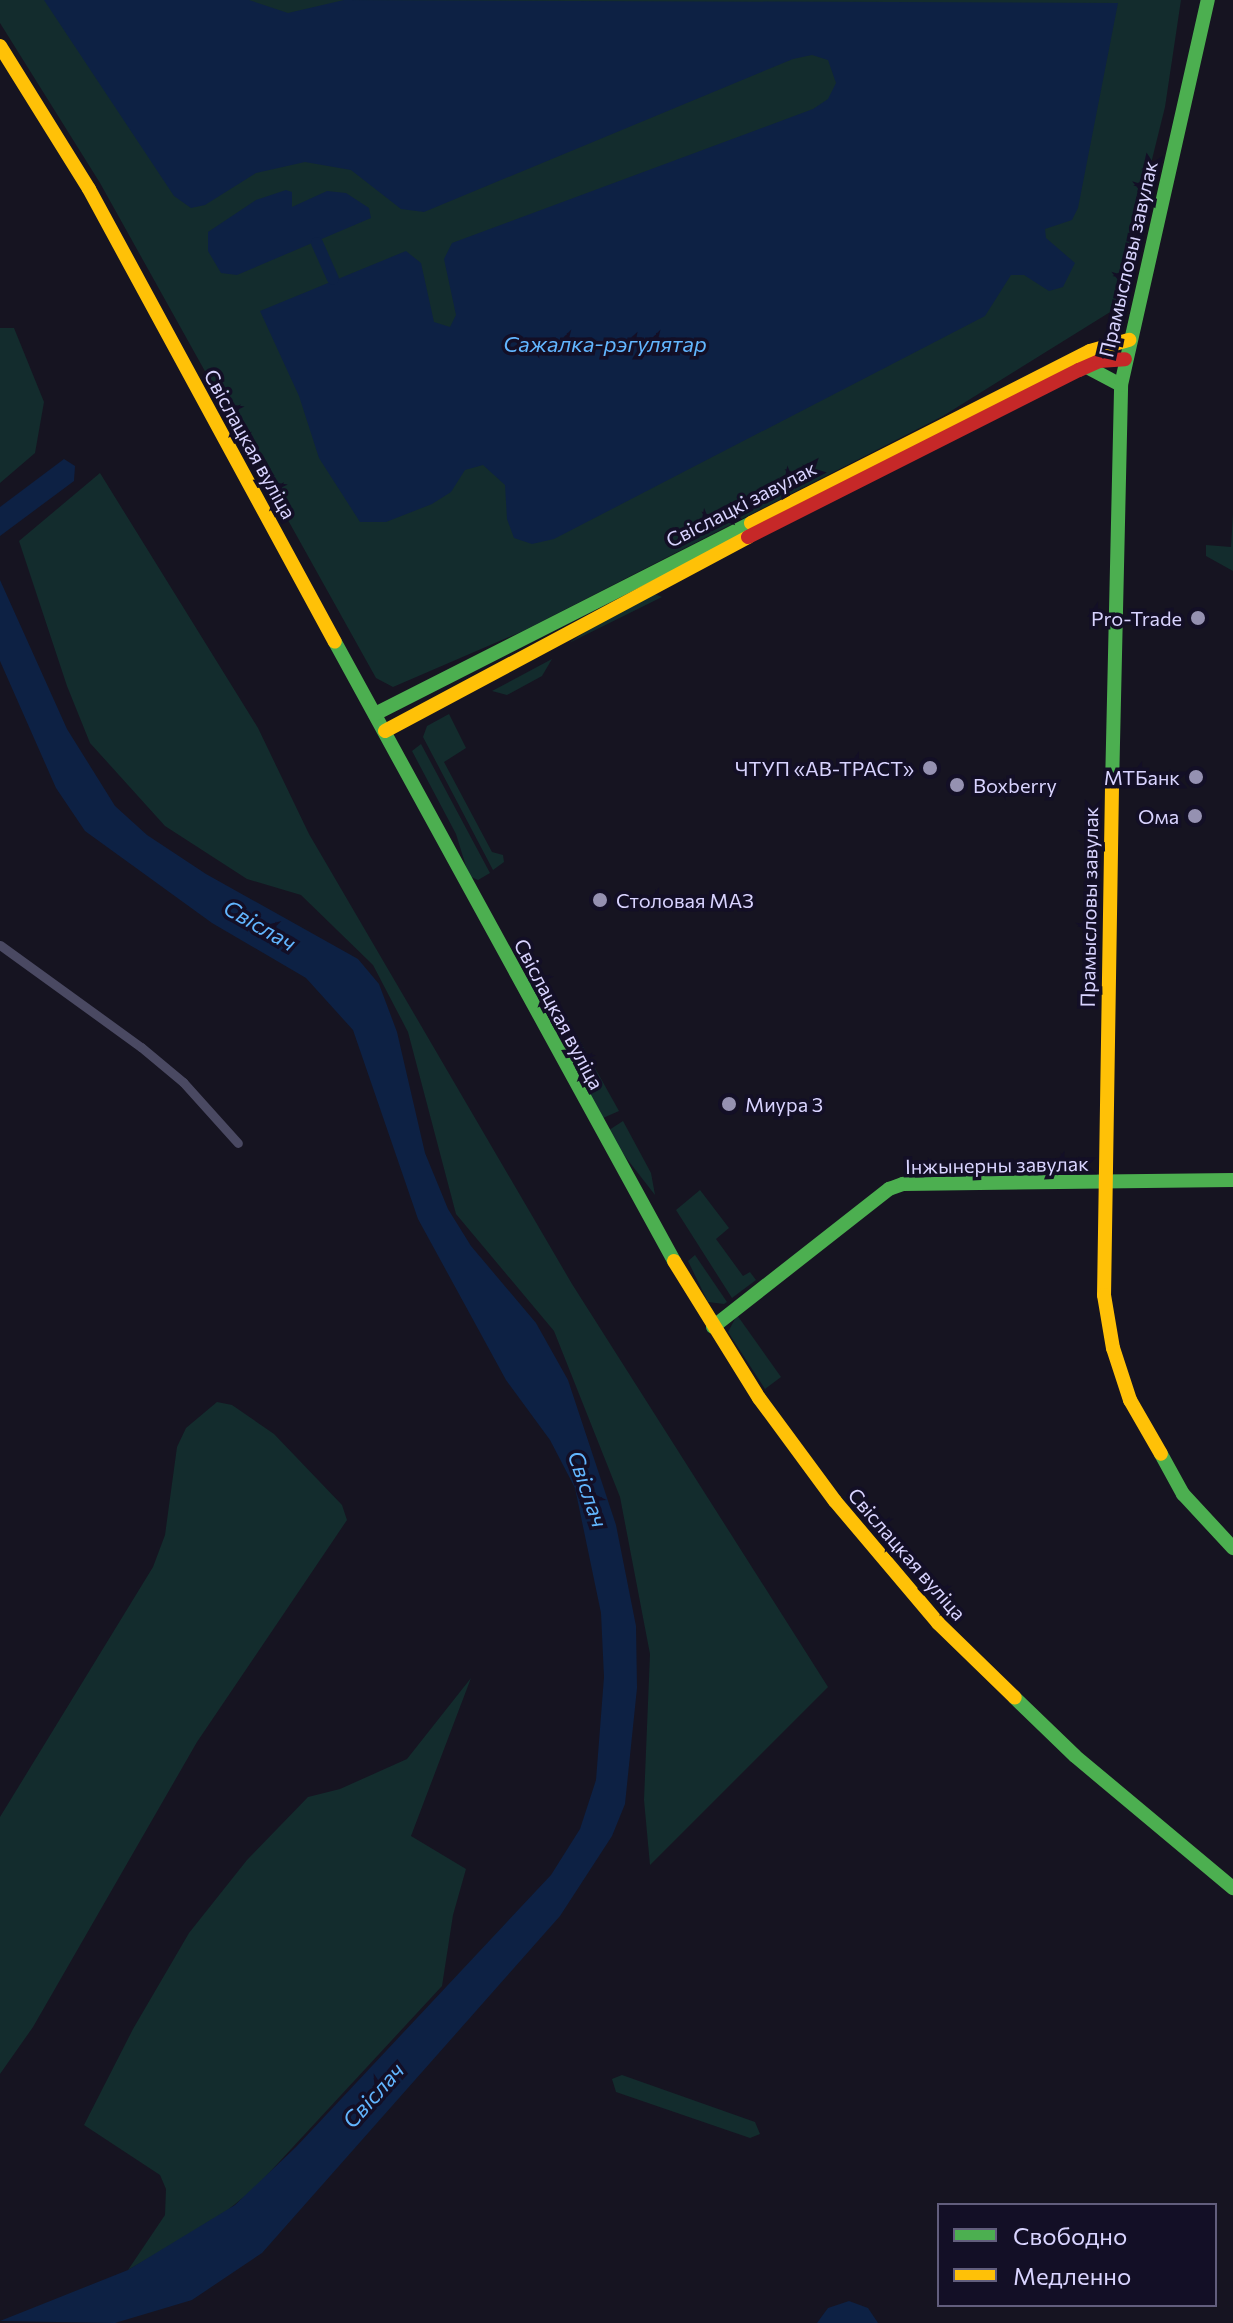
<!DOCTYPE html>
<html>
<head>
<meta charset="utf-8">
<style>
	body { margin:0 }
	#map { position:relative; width:1233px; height:2323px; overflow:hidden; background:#161421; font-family:Commissioner,sans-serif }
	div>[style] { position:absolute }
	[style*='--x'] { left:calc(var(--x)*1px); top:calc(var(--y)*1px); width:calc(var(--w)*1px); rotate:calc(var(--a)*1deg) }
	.green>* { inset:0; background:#132c2d }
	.water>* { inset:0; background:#0d2144 }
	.canal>* { height:12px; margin:-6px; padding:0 6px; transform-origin:6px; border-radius:6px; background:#0d2144 }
	.street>* { height:9px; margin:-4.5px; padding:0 4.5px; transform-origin:4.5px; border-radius:4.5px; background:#4a4962 }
	.fast>* { height:14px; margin:-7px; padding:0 7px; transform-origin:7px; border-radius:7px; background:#4caf50 }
	.slow>* { height:14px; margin:-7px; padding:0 7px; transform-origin:7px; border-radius:7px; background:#ffc107 }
	.jam>* { height:14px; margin:-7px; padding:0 7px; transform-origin:7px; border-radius:7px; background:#c62828 }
	.dots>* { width:22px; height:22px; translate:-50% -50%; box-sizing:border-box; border:4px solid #130f26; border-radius:50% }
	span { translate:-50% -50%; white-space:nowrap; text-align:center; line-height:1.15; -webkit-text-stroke:7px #130f26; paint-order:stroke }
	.street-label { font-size:20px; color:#d9d4ff }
	.poi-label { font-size:20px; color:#d9d4ff }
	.right { translate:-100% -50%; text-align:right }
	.left { translate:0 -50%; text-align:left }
	.water-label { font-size:22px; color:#62b6ff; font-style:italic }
	.legend { position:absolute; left:937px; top:2203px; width:280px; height:104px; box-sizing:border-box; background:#130f26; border:2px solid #625e7d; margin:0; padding:10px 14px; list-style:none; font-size:24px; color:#d9d4ff }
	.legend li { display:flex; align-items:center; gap:16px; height:40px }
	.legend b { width:40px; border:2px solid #625e7d }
</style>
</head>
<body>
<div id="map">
	<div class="green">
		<div style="clip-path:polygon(0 0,1181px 0,1165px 107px,1115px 309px,943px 416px,523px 631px,393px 687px,376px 678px,100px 183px,0 23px)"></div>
		<div style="clip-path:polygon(0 328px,14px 328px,44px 402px,35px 453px,0 483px)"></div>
		<div style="clip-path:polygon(100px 473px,258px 728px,309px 834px,572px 1284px,828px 1687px,650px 1865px,644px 1800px,650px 1654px,620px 1497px,554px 1331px,456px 1214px,408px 1032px,373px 965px,301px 895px,247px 879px,165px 826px,90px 743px,67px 686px,19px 541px)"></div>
		<div style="clip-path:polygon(1233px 513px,1233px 571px,1206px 556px,1206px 545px,1231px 547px)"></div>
		<div style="clip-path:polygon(652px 593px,662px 597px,569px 643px,598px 623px)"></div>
		<div style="clip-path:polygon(552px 659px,542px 676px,507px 695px,492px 691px)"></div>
		<div style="clip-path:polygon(449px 714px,466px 748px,444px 762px,492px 852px,503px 855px,504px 862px,493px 870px,423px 737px,427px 726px)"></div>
		<div style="clip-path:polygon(421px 744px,490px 873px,478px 880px,469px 876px,456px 834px,412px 751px)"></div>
		<div style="clip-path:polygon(538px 965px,590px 1059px,572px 1061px,526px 979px,529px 969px)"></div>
		<div style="clip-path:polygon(595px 1068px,619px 1111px,603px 1118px,584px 1086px)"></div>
		<div style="clip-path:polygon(623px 1121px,651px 1173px,655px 1195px,606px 1132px)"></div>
		<div style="clip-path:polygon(700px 1190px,729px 1228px,716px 1239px,743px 1276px,750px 1272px,756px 1280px,732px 1298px,676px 1210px)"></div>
		<div style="clip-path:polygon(695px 1255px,727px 1302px,724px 1304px,708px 1302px,688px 1261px)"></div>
		<div style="clip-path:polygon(737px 1315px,781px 1377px,765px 1389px,728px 1332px)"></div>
		<div style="clip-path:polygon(217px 1402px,232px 1405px,274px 1434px,342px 1505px,347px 1520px,197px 1742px,33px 2027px,0 2074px,0 1817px,153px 1567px,165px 1535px,177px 1447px,186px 1428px)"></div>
		<div style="clip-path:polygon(471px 1678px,411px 1836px,466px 1869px,453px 1915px,442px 1986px,255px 2188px,214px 2221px,128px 2270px,165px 2215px,166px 2189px,160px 2175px,84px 2125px,133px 2029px,189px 1933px,247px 1860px,308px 1797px,340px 1789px,407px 1759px)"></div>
		<div style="clip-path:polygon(622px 2075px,755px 2122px,760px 2134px,750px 2138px,616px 2092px,612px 2079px)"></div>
	</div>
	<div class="water">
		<div style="clip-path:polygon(44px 0,249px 0,288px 13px,344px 0,1118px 3px,1078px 208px,1072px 220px,1045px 229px,1046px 238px,1075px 263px,1063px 287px,1049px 291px,1024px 275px,1011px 275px,985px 316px,554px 539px,532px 544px,514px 538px,507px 519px,505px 485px,483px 465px,465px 470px,451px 492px,432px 504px,386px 522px,360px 522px,319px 458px,299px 396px,260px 311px,406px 251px,421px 263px,434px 322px,450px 327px,456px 315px,444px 259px,452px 243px,813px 109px,828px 99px,836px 83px,828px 60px,812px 55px,793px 59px,424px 212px,401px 209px,351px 170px,305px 162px,256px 173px,205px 205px,191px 208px,174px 196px)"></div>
		<div style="clip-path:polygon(286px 190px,292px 192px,292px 207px,327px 191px,346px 193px,369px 208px,371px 218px,237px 275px,221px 273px,208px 251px,208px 232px,256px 200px)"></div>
		<div style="clip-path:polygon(64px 459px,75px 466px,74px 481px,0 536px,0 507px)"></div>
		<div style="clip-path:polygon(0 580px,67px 729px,115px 806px,147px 835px,206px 874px,358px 959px,379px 984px,397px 1032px,425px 1153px,448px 1209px,471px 1246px,536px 1323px,568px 1380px,616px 1525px,636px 1626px,637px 1688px,625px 1804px,612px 1836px,560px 1916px,262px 2253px,192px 2300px,115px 2323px,0 2321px,128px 2270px,235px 2205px,296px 2147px,551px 1875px,580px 1829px,596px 1780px,604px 1677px,601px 1613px,575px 1488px,550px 1440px,506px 1380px,418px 1219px,353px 1030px,306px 978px,212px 923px,85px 831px,56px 788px,0 661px)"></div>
		<div style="clip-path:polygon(849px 2301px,868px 2308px,878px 2323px,817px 2323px,828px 2308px)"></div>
	</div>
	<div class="canal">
		<div style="--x:317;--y:243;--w:39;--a:66"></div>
	</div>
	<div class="street">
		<div style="--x:0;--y:945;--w:174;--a:35.9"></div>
		<div style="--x:141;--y:1047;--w:55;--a:39.8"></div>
		<div style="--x:183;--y:1082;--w:82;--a:48"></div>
	</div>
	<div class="fast">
		<div style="--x:1087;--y:367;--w:38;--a:28"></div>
		<div style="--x:335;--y:642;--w:706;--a:61.29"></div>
		<div style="--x:375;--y:714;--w:422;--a:-26.9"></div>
		<div style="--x:1112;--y:787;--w:402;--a:-88.7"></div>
		<div style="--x:1121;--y:385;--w:395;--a:-77.3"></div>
		<div style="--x:713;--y:1327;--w:224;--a:-38.1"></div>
		<div style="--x:889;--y:1189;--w:15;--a:-20"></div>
		<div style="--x:903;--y:1184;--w:330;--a:-0.7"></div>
		<div style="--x:1161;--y:1454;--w:46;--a:61.2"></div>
		<div style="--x:1183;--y:1494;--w:74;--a:47.2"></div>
		<div style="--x:1015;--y:1698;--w:83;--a:44"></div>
		<div style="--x:1075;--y:1756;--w:206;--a:39.9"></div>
	</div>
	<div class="slow">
		<div style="--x:0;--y:46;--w:168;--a:58.1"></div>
		<div style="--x:89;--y:189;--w:515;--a:61.5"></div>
		<div style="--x:751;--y:523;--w:380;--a:-26.9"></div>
		<div style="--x:1090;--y:351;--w:41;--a:-15.8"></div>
		<div style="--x:385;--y:731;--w:412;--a:-28.1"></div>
		<div style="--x:1112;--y:787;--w:508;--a:90.9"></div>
		<div style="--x:1104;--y:1295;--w:54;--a:80.4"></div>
		<div style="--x:1113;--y:1348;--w:55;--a:71.9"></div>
		<div style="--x:1130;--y:1400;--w:62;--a:60.1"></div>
		<div style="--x:674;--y:1261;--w:161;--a:58.2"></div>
		<div style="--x:759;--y:1398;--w:128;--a:53.6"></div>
		<div style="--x:835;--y:1501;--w:160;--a:49.8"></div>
		<div style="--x:938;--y:1623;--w:107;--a:44.2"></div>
	</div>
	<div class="jam">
		<div style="--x:748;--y:537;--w:371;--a:-26.8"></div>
		<div style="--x:1079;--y:370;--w:22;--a:-24"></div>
		<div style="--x:1099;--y:361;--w:26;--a:-4"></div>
	</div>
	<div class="dots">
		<div style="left:1198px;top:618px;background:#9591b1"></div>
		<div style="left:930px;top:768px;background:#9591b1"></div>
		<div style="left:1196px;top:777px;background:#9591b1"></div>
		<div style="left:957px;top:785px;background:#9591b1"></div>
		<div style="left:1195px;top:816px;background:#9591b1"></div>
		<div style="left:600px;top:900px;background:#9591b1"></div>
		<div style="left:729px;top:1104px;background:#9591b1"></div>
	</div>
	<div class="street-label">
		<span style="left:1128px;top:259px;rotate:-77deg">Прамысловы завулак</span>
		<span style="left:250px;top:444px;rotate:61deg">Свіслацкая вуліца</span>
		<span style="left:741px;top:504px;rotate:-27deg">Свіслацкі завулак</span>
		<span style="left:1089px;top:907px;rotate:-89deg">Прамысловы завулак</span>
		<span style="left:559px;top:1014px;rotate:62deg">Свіслацкая вуліца</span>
		<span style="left:997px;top:1165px;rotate:-1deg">Інжынерны завулак</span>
		<span style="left:907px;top:1554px;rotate:49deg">Свіслацкая вуліца</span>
	</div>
	<div class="poi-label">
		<span class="right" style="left:1182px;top:618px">Pro-Trade</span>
		<span class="right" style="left:914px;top:768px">ЧТУП «АВ-ТРАСТ»</span>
		<span class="right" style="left:1180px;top:777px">МТБанк</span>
		<span class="left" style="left:973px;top:785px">Boxberry</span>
		<span class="right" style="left:1179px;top:816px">Ома</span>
		<span class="left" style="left:616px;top:900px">Столовая МАЗ</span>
		<span class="left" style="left:745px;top:1104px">Миура 3</span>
	</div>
	<div class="water-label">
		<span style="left:605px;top:344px">Сажалка-рэгулятар</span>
		<span style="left:260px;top:925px;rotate:30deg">Свіслач</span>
		<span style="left:588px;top:1489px;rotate:71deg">Свіслач</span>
		<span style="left:373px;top:2095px;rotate:-48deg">Свіслач</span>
	</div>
	<ul class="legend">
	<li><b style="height:10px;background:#4caf50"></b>Свободно</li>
	<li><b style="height:10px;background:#ffc107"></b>Медленно</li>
	</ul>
</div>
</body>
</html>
